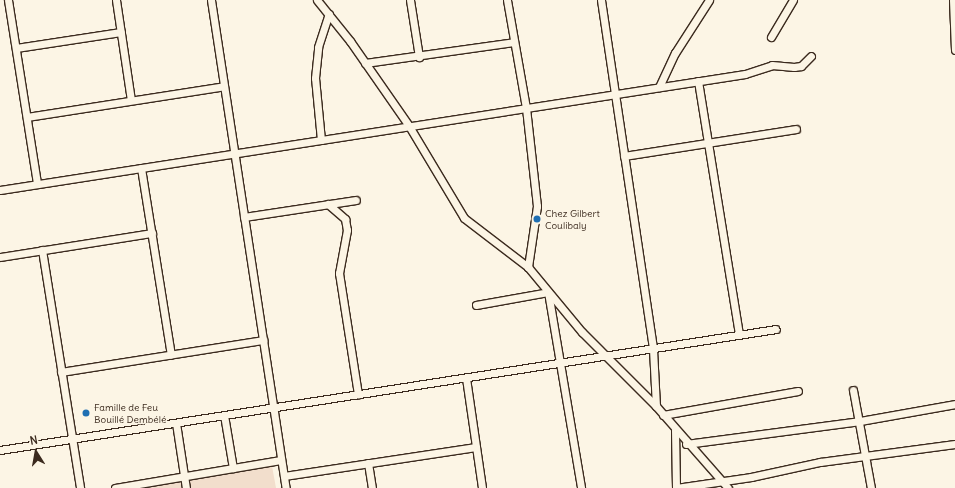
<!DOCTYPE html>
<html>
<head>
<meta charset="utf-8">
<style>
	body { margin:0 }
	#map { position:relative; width:955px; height:488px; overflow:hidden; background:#fcf5e5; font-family:Delius,sans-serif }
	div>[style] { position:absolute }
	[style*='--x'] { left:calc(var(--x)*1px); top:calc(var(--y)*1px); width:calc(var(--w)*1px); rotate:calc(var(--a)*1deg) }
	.built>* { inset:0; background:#f2decc }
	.roads { filter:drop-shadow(1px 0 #3b2a1e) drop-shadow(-1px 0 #3b2a1e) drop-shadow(0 1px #3b2a1e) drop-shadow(0 -1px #3b2a1e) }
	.street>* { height:7px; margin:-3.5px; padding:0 3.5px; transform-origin:3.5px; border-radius:3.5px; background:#fcf5e5 }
	.dots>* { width:11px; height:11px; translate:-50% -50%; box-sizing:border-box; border:2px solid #fcf5e5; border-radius:50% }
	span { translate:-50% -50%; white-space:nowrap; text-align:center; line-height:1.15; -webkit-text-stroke:3px #fcf5e5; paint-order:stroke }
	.poi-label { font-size:10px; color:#3b2a1e }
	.left { translate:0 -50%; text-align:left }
	.north { position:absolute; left:16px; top:432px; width:40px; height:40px; -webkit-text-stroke:3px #fcf5e5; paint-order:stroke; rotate:349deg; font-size:11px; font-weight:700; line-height:16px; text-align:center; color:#3b2a1e }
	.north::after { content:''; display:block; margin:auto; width:14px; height:18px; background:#3b2a1e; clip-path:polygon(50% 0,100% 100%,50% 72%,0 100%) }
</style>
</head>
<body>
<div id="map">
	<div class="built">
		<div style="clip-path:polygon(272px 466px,276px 488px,129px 488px)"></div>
	</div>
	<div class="roads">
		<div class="street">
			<div style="--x:8;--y:0;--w:186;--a:81"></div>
			<div style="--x:116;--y:0;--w:101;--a:81.5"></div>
			<div style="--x:211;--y:0;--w:494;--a:81.3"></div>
			<div style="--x:317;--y:0;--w:53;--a:51.2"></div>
			<div style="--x:350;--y:41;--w:103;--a:55.2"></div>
			<div style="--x:409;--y:126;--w:107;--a:59.1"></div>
			<div style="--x:464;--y:218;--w:81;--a:37.4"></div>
			<div style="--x:528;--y:267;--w:85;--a:50.3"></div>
			<div style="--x:582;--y:332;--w:105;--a:45"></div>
			<div style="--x:656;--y:406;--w:109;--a:48.7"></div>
			<div style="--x:410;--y:0;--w:58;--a:81"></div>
			<div style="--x:507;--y:0;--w:110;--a:80"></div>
			<div style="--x:526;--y:108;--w:99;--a:83.6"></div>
			<div style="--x:537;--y:206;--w:62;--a:98.4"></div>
			<div style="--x:601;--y:0;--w:353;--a:81.5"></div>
			<div style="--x:653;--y:349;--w:57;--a:87"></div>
			<div style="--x:953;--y:0;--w:50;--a:87.7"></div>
			<div style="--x:771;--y:37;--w:43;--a:-59.3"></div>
			<div style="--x:16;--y:48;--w:106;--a:-8.7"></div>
			<div style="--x:365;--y:63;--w:150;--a:-8"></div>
			<div style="--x:698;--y:81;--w:257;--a:80.8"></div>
			<div style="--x:659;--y:87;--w:38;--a:-65"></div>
			<div style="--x:675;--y:53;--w:63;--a:-57.3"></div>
			<div style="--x:27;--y:117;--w:199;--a:-8.9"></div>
			<div style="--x:321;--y:140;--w:62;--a:-95.5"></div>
			<div style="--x:315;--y:78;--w:31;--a:-84"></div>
			<div style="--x:318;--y:47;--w:35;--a:-72"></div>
			<div style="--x:624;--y:156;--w:174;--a:-8.9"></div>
			<div style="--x:141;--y:168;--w:189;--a:80.9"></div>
			<div style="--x:0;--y:190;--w:754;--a:-8.85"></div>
			<div style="--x:745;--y:74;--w:28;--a:-18"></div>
			<div style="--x:772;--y:65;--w:22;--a:5"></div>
			<div style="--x:794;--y:67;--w:7;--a:-8"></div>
			<div style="--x:801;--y:66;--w:14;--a:-45"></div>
			<div style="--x:328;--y:204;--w:23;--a:41"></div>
			<div style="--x:345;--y:219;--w:11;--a:80"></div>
			<div style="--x:347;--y:230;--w:44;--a:100.5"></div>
			<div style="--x:339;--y:273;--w:123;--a:81.1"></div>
			<div style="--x:244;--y:217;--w:113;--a:-8.6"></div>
			<div style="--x:42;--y:250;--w:241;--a:80.9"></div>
			<div style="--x:0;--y:257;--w:154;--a:-9"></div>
			<div style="--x:476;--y:305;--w:73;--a:-10.2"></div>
			<div style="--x:548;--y:292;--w:199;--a:80.4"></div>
			<div style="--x:61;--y:372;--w:205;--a:-9"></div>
			<div style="--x:466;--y:378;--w:111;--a:81.7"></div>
			<div style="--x:853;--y:390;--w:100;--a:79.6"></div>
			<div style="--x:224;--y:415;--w:54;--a:80.4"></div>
			<div style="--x:663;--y:415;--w:137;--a:-10.1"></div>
			<div style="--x:176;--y:423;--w:66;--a:81.3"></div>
			<div style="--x:675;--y:430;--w:58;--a:89"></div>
			<div style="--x:686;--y:444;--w:176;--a:-7.5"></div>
			<div style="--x:860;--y:421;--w:97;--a:-10.1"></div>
			<div style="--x:0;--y:450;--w:785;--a:-8.86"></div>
			<div style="--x:368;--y:463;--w:25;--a:81"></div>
			<div style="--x:284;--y:476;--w:194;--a:-8.6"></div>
			<div style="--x:115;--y:488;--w:168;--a:-9.6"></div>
			<div style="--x:676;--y:488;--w:76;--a:-8.3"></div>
			<div style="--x:751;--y:477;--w:71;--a:-12.3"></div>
			<div style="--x:820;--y:462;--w:136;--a:-7.6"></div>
		</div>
	</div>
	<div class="dots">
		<div style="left:537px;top:219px;background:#1f6fb2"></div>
		<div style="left:86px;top:413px;background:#1f6fb2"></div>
	</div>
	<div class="poi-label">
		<span class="left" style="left:545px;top:219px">Chez Gilbert<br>Coulibaly</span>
		<span class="left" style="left:94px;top:413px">Famille de Feu<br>Bouillé Dembélé</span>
	</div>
	<div class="north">N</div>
</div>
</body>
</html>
